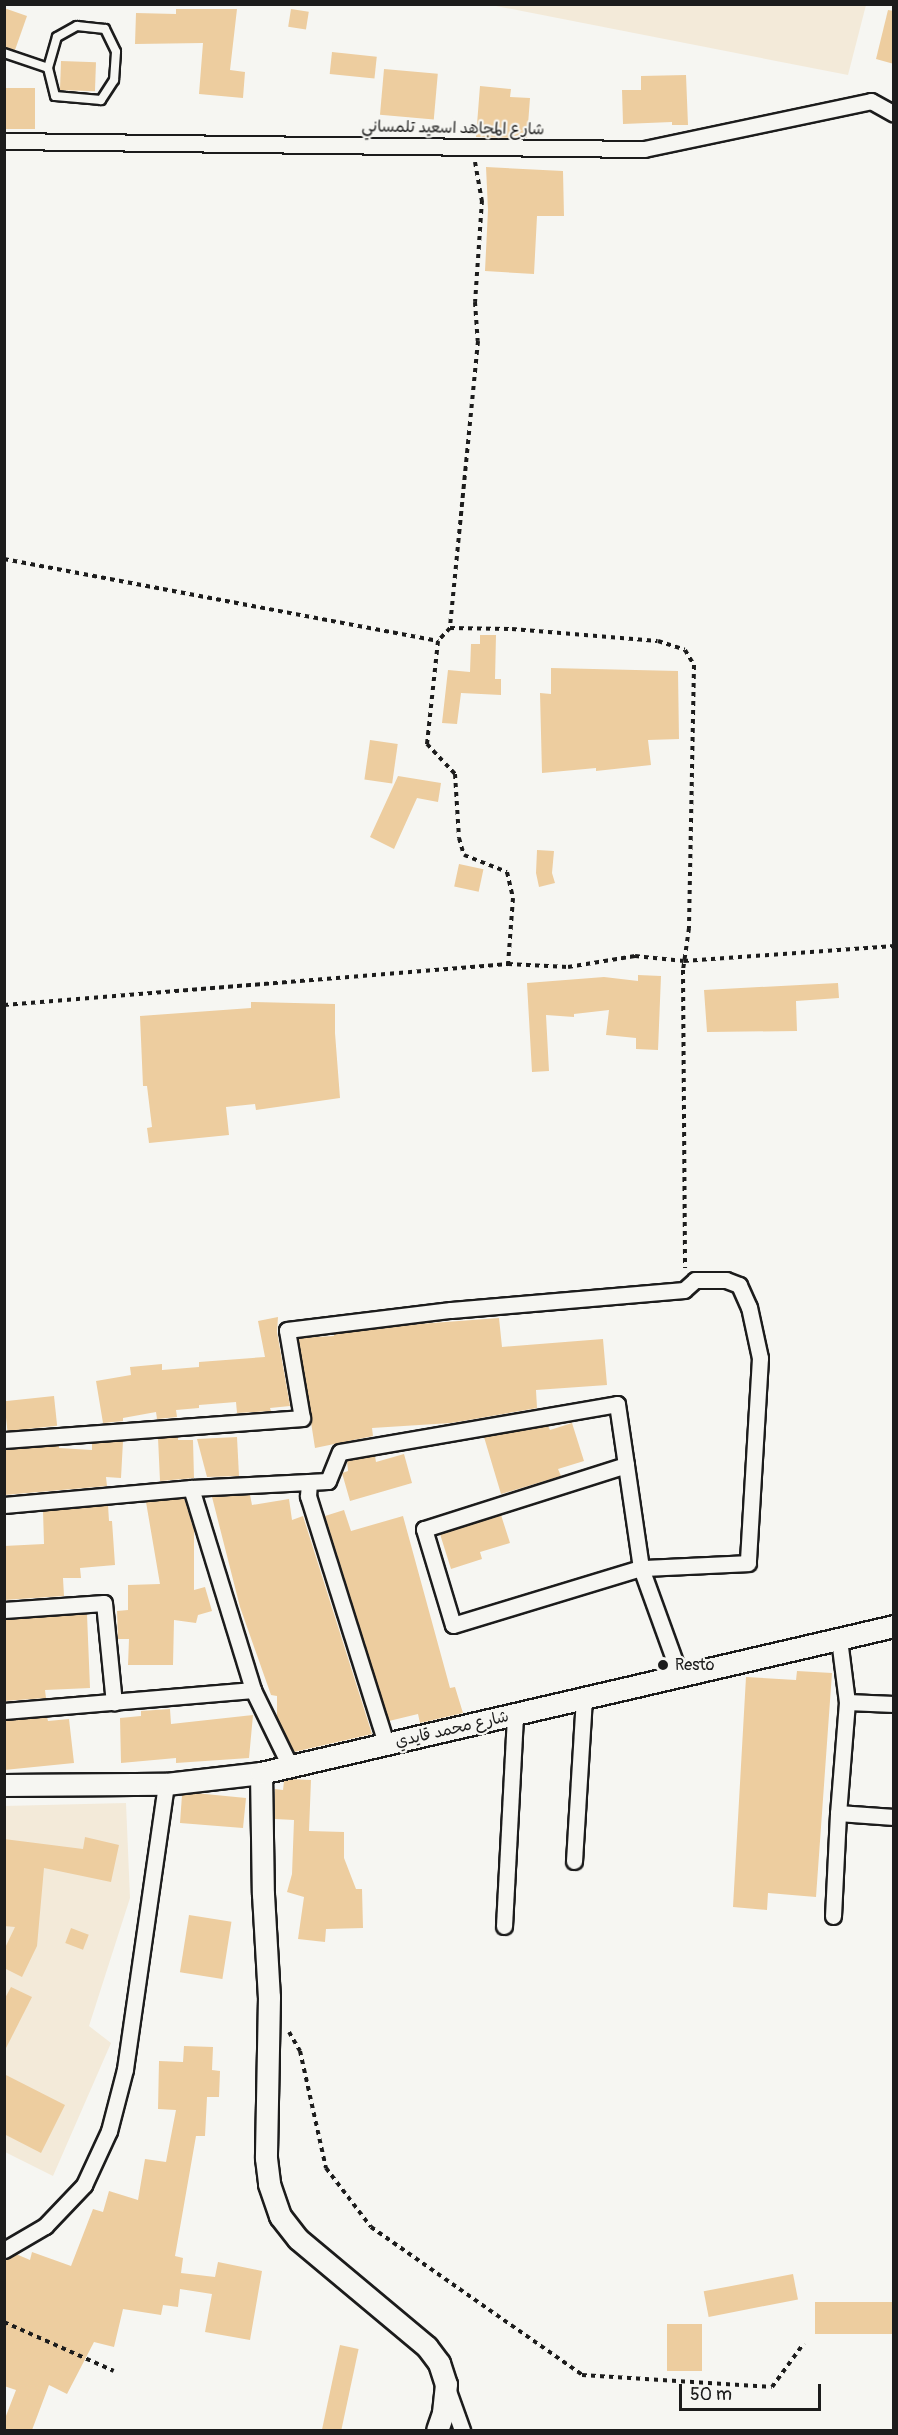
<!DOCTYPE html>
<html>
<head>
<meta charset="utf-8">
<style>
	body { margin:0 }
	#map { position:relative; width:898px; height:2435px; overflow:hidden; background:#f6f6f2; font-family:Pangolin,"Playpen Sans Arabic",sans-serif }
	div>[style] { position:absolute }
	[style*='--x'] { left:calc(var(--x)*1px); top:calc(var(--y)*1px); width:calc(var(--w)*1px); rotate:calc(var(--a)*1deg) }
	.built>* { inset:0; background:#f3ead9 }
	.building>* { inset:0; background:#edcd9f; transform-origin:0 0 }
	.path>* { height:4px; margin-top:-2px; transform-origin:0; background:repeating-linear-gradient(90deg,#1c1c1c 0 4.5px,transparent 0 9px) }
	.roads { filter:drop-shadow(2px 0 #1c1c1c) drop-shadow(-2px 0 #1c1c1c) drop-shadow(0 2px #1c1c1c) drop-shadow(0 -2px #1c1c1c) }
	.service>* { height:8px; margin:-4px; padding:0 4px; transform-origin:4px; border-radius:4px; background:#f6f6f2 }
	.minor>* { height:15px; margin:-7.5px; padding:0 7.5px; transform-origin:7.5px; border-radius:7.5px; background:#f6f6f2 }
	.secondary>* { height:21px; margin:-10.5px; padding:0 10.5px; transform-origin:10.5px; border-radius:10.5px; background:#f6f6f2 }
	.dots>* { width:16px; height:16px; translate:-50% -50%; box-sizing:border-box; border:3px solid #f6f6f2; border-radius:50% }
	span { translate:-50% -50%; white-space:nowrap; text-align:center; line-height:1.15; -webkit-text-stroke:4.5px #f6f6f2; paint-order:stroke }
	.street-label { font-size:16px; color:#1c1c1c }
	.poi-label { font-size:16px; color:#1c1c1c }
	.left { translate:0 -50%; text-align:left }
	.frame { position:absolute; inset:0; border:6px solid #1c1c1c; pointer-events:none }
	.scale { position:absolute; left:679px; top:2384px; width:142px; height:27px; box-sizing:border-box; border:3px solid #1c1c1c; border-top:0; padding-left:8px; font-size:18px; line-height:21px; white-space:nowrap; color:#1c1c1c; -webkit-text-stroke:4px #f6f6f2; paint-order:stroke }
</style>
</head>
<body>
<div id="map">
	<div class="built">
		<div style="clip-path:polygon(491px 5px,866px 5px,848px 75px)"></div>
		<div style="clip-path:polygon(126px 1803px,130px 1898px,89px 2026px,111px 2043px,53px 2176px,5px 2152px,4px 1806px)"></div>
	</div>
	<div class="building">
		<div style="clip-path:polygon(4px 8px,27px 16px,15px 50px,4px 47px)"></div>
		<div style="clip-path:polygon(176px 9px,237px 9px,230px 70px,245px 72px,243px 98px,199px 94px,203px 43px,135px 44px,136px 13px,176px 14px)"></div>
		<div style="left:291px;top:9px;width:18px;height:18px;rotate:9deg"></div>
		<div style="clip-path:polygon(888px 10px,894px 11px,894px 64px,876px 59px)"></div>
		<div style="left:332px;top:52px;width:45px;height:22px;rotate:6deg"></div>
		<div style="left:61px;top:61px;width:35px;height:29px;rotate:2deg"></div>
		<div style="left:384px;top:69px;width:54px;height:46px;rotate:5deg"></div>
		<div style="clip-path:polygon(686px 75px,688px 125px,672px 125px,672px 122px,623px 124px,622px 90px,641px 90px,641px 76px)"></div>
		<div style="clip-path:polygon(480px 86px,511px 89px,510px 97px,530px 98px,527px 138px,476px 137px)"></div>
		<div style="left:4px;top:88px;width:31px;height:41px"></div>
		<div style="clip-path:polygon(486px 167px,563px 171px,564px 216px,537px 216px,534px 274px,485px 271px,488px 210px)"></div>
		<div style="clip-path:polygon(480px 635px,496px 635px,495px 679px,501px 679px,501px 695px,461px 693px,457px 724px,442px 723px,448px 670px,470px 672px,471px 644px,480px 644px)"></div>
		<div style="clip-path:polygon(551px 668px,678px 671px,679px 739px,648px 740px,651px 765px,596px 771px,596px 768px,542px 773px,540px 693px,551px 694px)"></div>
		<div style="left:370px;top:740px;width:28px;height:40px;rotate:8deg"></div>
		<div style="clip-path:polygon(398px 776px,441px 783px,438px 802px,417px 798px,394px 849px,370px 837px)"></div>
		<div style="clip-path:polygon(537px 850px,554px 851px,552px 873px,555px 883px,539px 887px,536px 873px)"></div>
		<div style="left:459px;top:864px;width:25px;height:23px;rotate:12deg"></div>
		<div style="clip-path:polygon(638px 975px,661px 976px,658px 1050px,636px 1049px,636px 1038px,606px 1035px,609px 1010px,574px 1014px,574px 1017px,546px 1015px,549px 1071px,532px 1072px,527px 983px,604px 977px,638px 981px)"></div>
		<div style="clip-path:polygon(838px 983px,839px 998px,796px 1001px,797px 1031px,707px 1032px,704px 990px)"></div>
		<div style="clip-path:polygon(251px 1002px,335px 1004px,335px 1033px,340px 1098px,256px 1110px,255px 1104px,226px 1107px,229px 1135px,149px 1143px,147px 1128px,152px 1127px,147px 1086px,143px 1086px,140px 1016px,251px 1008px)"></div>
		<div style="clip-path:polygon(278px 1317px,277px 1332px,290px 1406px,270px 1408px,271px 1411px,237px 1413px,236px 1402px,199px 1405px,199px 1408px,176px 1410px,177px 1417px,157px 1419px,156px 1412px,123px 1418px,123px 1421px,103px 1423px,96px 1381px,131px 1375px,130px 1367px,162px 1364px,162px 1370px,199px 1367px,199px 1362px,265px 1357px,258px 1321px)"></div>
		<div style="clip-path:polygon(499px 1318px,502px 1347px,603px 1339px,607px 1385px,536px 1390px,537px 1408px,451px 1423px,372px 1428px,373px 1436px,315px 1448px,298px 1338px,334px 1336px,334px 1334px,419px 1324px)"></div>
		<div style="left:54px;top:1396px;width:30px;height:50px;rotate:84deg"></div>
		<div style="clip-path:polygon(572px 1423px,584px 1461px,558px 1469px,561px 1476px,501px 1494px,484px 1437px,548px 1426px,550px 1430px)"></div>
		<div style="clip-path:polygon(178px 1437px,178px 1440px,193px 1440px,194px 1478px,160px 1481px,158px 1438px)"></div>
		<div style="clip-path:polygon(237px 1437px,239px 1476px,207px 1477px,197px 1439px)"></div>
		<div style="clip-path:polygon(123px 1441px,121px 1478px,106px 1477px,107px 1486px,4px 1495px,4px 1450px,59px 1446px,59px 1448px,92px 1450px,92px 1443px)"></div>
		<div style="clip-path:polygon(404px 1454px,412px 1483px,350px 1501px,342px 1473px,348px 1471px,347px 1461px,375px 1456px,376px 1462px)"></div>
		<div style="clip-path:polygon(250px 1495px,252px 1505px,289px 1499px,292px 1520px,303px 1516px,372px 1734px,294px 1752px,277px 1717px,277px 1696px,271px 1695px,240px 1607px,212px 1497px)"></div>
		<div style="clip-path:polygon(184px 1498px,194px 1530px,194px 1590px,205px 1587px,212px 1611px,198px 1615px,196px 1623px,174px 1620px,173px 1665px,128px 1665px,129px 1639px,118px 1639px,117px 1611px,128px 1610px,128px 1585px,160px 1584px,146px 1502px)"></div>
		<div style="clip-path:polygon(108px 1505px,109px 1521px,112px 1521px,115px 1565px,80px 1568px,81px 1578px,63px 1578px,64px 1596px,4px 1600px,4px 1546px,44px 1544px,43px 1511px)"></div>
		<div style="clip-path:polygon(344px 1510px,351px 1531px,403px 1516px,450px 1688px,455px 1687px,463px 1713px,420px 1723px,418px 1714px,389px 1721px,325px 1516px)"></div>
		<div style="clip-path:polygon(501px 1515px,510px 1543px,480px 1552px,482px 1559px,451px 1569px,440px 1534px)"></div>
		<div style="clip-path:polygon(87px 1614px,90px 1688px,45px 1690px,46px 1698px,4px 1701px,4px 1620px)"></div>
		<div style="clip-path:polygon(797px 1671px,832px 1673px,816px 1897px,768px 1893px,767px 1910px,733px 1907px,746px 1677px,796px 1680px)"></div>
		<div style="clip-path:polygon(170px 1709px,171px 1724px,253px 1715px,249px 1758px,176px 1763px,176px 1758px,121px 1763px,120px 1718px,141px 1716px,141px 1711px)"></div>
		<div style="clip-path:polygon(47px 1717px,48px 1721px,69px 1719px,74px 1763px,4px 1770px,4px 1721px)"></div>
		<div style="clip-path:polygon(290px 1779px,311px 1780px,309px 1831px,344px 1832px,344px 1858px,356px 1889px,362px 1889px,363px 1928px,326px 1929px,325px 1942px,298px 1939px,304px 1897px,287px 1892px,292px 1874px,294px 1820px,275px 1819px,275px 1789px,283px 1790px,284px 1781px)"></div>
		<div style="clip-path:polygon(195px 1793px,246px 1798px,243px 1828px,180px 1823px,182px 1795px)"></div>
		<div style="clip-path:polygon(85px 1837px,119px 1845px,111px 1882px,44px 1868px,37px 1946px,22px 1977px,4px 1968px,4px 1950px,15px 1927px,4px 1926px,4px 1839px,83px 1849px)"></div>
		<div style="left:189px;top:1915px;width:43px;height:58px;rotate:9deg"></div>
		<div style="left:71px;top:1928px;width:19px;height:16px;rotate:21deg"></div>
		<div style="clip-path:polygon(11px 1987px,32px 1997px,4px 2052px,4px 2000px)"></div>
		<div style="clip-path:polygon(184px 2046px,213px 2047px,212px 2070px,220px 2071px,219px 2097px,207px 2097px,205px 2136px,196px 2136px,175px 2256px,183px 2258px,181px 2273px,215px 2277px,218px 2262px,262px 2271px,250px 2340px,205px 2332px,212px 2294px,180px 2289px,178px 2307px,163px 2305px,161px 2315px,123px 2309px,114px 2347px,94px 2342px,67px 2394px,49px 2385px,32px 2430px,4px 2430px,4px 2421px,16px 2390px,4px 2386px,4px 2260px,16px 2254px,30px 2260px,32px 2252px,71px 2266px,93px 2209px,103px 2212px,109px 2191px,138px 2200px,145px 2159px,166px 2162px,176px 2110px,158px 2109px,159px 2061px,183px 2062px)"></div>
		<div style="clip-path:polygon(4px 2074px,65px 2105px,41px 2153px,4px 2134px)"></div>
		<div style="left:793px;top:2274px;width:26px;height:91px;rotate:79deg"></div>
		<div style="left:894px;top:2302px;width:32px;height:79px;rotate:90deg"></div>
		<div style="left:667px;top:2324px;width:35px;height:47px"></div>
		<div style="left:340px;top:2345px;width:19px;height:87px;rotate:12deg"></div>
	</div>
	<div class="path">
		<div style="--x:475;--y:162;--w:39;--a:80"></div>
		<div style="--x:482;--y:200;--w:102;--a:93.9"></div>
		<div style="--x:475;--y:302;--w:39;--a:86"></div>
		<div style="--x:478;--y:341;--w:288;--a:95.6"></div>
		<div style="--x:450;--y:628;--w:62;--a:0.9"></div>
		<div style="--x:512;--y:629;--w:146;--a:4.7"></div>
		<div style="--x:658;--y:641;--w:28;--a:18"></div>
		<div style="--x:685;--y:650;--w:17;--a:59"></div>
		<div style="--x:694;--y:665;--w:263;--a:91.1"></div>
		<div style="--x:689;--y:928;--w:42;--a:98.1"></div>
		<div style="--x:683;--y:970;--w:298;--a:89.6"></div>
		<div style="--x:4;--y:559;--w:442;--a:10.7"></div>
		<div style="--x:450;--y:628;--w:18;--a:133"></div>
		<div style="--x:438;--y:641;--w:104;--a:96.1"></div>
		<div style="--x:427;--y:744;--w:41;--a:47"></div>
		<div style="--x:455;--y:774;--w:64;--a:86.4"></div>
		<div style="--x:459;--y:838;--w:18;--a:74"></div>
		<div style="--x:464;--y:855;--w:46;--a:21.6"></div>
		<div style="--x:507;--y:872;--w:27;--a:77"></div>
		<div style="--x:513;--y:898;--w:66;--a:94.3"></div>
		<div style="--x:4;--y:1005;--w:506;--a:-4.65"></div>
		<div style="--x:508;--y:964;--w:60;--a:2.9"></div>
		<div style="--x:568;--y:967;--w:68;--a:-9.3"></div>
		<div style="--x:635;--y:956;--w:49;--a:5.8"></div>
		<div style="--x:684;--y:961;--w:211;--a:-4.1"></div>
		<div style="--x:289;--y:2032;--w:22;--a:60"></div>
		<div style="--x:300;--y:2051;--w:120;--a:77.5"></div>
		<div style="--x:326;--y:2168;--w:74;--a:52.7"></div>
		<div style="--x:371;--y:2227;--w:258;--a:35"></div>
		<div style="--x:582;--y:2375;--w:190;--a:3.6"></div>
		<div style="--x:772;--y:2387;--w:54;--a:-54"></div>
		<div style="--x:4;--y:2322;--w:120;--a:24"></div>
	</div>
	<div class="roads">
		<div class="service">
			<div style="--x:77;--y:26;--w:28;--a:6"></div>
			<div style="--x:105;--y:29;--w:25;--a:64"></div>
			<div style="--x:116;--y:52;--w:28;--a:94"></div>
			<div style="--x:114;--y:80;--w:24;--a:123"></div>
			<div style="--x:101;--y:100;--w:46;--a:-175"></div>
			<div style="--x:55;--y:96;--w:29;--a:-104"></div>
			<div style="--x:48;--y:68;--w:32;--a:-74"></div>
			<div style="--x:57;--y:37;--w:23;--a:-29"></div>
			<div style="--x:4;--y:53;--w:46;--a:18.8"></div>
		</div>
		<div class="minor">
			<div style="--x:4;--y:141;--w:640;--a:0.72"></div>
			<div style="--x:644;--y:149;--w:232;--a:-11.9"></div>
			<div style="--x:871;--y:101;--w:26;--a:29"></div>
			<div style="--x:4;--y:1440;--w:299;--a:-4.2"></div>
			<div style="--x:302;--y:1418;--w:89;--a:-99.7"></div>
			<div style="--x:287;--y:1330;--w:165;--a:-7"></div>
			<div style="--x:451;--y:1310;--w:234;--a:-4.9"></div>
			<div style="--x:684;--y:1290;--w:15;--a:-42"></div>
			<div style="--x:695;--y:1280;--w:31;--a:0"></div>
			<div style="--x:726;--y:1280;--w:14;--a:21"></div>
			<div style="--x:739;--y:1285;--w:24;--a:66"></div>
			<div style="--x:749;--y:1307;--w:52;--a:77.8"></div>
			<div style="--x:760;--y:1358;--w:205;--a:93.4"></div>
			<div style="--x:748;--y:1563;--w:107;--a:177.3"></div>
			<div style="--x:641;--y:1568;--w:104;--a:-98.3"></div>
			<div style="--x:309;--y:1482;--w:14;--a:94"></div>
			<div style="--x:308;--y:1496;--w:260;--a:72.5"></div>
			<div style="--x:191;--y:1488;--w:211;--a:72.9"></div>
			<div style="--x:253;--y:1690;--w:85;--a:64"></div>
			<div style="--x:4;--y:1505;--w:188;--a:-5.2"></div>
			<div style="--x:191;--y:1488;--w:137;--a:-2.9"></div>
			<div style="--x:328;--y:1481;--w:31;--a:-68"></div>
			<div style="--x:340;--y:1452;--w:281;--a:-9.8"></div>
			<div style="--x:617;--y:1404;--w:62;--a:81.6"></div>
			<div style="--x:626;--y:1465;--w:212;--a:162.4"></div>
			<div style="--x:424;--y:1529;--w:100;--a:73.2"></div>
			<div style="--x:453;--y:1625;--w:196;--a:-16.9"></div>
			<div style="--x:641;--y:1568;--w:115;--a:70.1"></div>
			<div style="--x:4;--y:1610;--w:100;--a:-4"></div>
			<div style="--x:104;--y:1603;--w:100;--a:84.3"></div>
			<div style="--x:839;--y:1639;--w:64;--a:82.8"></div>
			<div style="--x:847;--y:1702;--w:111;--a:94.6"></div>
			<div style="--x:838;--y:1813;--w:56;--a:4.1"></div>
			<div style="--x:847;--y:1702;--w:47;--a:2.4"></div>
			<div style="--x:4;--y:1711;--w:250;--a:-4.8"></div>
			<div style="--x:574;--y:1861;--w:163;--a:-86.5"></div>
			<div style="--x:833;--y:1916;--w:103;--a:-87.2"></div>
			<div style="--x:504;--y:1926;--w:211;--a:-87"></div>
			<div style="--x:4;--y:2250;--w:48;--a:-30.3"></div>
			<div style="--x:45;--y:2226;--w:57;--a:-46.4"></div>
			<div style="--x:84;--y:2185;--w:60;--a:-65.2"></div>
			<div style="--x:109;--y:2131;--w:64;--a:-75.5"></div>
			<div style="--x:125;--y:2069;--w:288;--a:-81.8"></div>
			<div style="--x:447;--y:2388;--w:45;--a:70.3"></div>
		</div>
		<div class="secondary">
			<div style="--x:261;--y:1773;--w:121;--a:89.1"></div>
			<div style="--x:263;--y:1894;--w:103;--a:86.7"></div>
			<div style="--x:269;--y:1997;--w:161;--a:91.1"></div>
			<div style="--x:266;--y:2158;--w:26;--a:83"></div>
			<div style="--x:269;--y:2184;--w:34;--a:71"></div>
			<div style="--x:280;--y:2216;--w:29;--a:52"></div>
			<div style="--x:298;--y:2239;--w:168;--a:39.9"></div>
			<div style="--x:427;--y:2347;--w:20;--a:53"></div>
			<div style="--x:439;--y:2363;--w:22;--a:72"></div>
			<div style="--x:446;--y:2384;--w:29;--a:96"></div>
			<div style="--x:443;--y:2413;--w:18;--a:109"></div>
			<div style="--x:4;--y:1785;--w:162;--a:-0.4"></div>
			<div style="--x:166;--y:1784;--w:96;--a:-6.6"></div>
			<div style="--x:261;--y:1773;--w:650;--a:-13.07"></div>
		</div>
	</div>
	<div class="dots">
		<div style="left:663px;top:1665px;background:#1c1c1c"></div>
	</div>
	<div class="street-label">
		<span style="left:453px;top:128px;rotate:1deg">شارع المجاهد اسعيد تلمساني</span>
		<span style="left:452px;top:1729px;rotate:-13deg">شارع محمد قايدي</span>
	</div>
	<div class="poi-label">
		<span class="left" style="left:675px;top:1665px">Resto</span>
	</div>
	<div class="frame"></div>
	<div class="scale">50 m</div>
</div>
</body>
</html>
